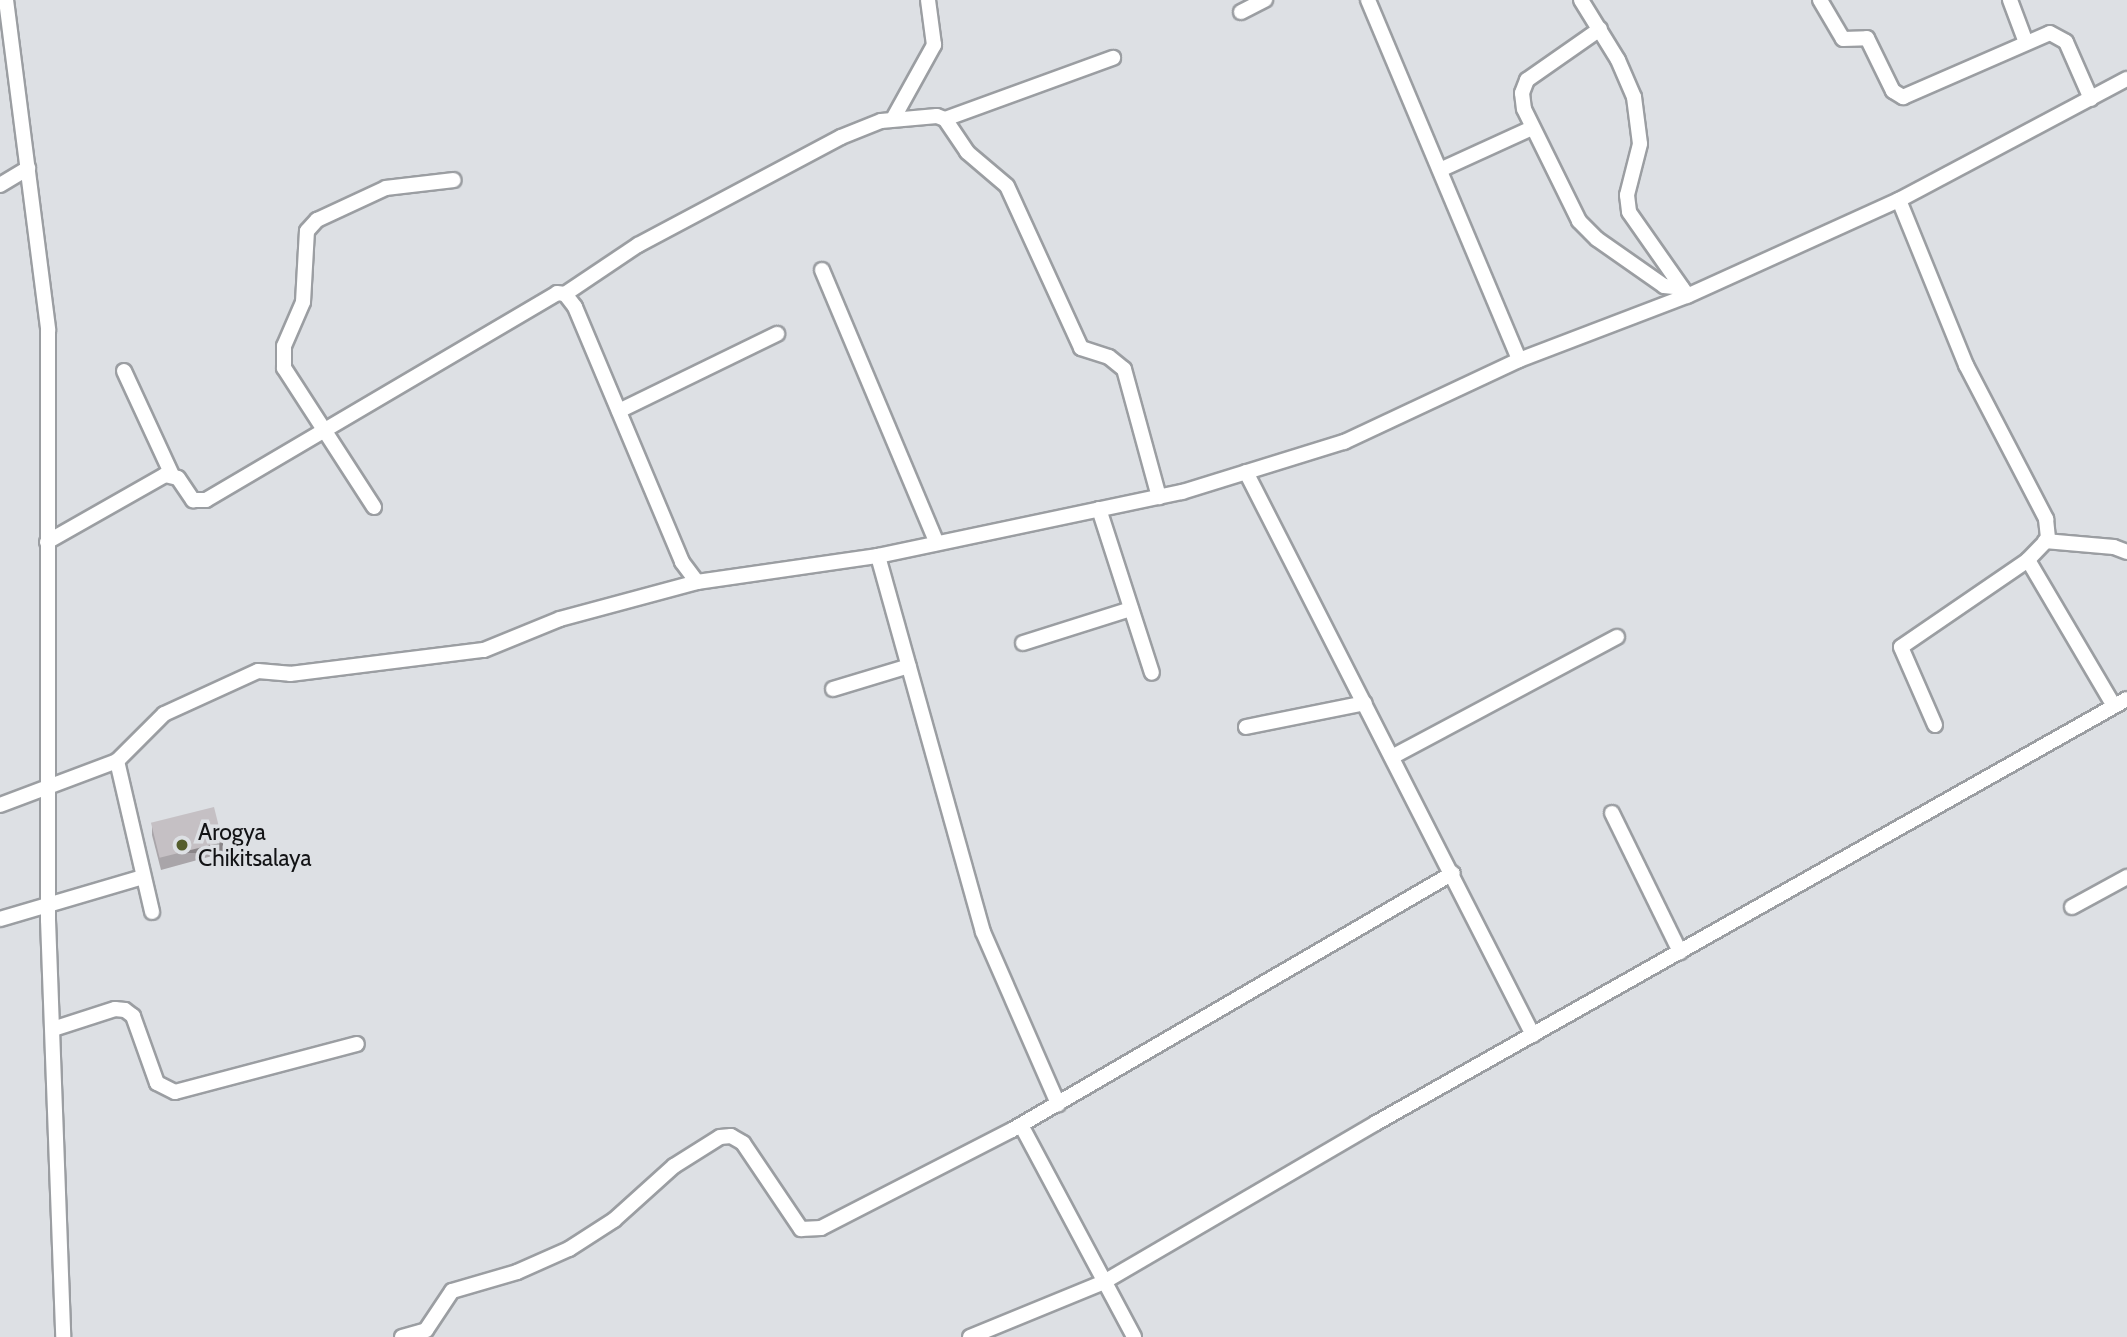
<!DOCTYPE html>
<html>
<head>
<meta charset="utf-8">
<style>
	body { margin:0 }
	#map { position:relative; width:2127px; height:1337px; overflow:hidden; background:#dde0e4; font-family:Cabin,sans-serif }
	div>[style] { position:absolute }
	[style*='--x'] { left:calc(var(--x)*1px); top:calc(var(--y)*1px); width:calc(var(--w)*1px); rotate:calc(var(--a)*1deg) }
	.roads { filter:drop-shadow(2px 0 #9b9ea2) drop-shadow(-2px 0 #9b9ea2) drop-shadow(0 2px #9b9ea2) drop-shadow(0 -2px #9b9ea2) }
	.minor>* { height:14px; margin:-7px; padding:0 7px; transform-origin:7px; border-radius:7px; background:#fff }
	.wall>* { inset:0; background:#a9a5a9 }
	.shaded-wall>* { inset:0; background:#8a8689; transform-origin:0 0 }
	.building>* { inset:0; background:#c5c0c4; transform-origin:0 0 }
	.dots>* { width:19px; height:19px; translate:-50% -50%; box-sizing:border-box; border:4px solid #dde0e4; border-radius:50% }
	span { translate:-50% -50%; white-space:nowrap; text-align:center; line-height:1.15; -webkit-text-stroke:7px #dde0e4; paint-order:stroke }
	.poi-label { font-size:23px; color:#121315 }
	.left { translate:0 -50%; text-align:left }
</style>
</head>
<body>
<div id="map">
	<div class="roads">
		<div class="minor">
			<div style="--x:6;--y:0;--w:333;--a:82.7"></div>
			<div style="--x:48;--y:330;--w:590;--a:90"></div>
			<div style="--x:48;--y:920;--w:417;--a:87.9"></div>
			<div style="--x:1368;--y:0;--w:390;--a:67.2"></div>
			<div style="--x:1581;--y:0;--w:70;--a:58.3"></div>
			<div style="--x:1618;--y:60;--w:40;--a:66.6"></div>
			<div style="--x:1634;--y:97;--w:47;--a:82.7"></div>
			<div style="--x:1640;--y:144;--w:53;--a:104.3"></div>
			<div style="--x:1627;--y:195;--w:17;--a:83"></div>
			<div style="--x:1629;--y:212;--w:98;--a:55"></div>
			<div style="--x:1820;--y:0;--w:45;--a:59.5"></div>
			<div style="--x:1843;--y:39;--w:24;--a:-2"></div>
			<div style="--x:1867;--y:38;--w:59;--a:63.9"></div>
			<div style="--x:1893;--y:91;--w:12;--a:31"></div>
			<div style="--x:1903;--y:97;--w:160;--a:-23.5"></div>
			<div style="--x:2050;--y:33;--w:18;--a:29"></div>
			<div style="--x:2066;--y:42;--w:62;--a:66.3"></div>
			<div style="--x:2010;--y:0;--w:43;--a:69.4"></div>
			<div style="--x:1241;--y:12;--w:27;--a:-27"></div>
			<div style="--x:1600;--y:29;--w:89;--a:145.1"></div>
			<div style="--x:1527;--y:80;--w:14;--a:111"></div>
			<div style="--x:1522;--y:93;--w:16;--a:83"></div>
			<div style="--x:1524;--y:109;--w:125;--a:63.8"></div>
			<div style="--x:1579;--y:221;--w:25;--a:45"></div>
			<div style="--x:1597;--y:239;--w:82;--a:35"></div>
			<div style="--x:1664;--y:286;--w:18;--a:6"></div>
			<div style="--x:893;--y:119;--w:85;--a:-61"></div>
			<div style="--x:934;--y:45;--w:45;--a:-97.6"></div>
			<div style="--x:945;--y:119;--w:179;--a:-20"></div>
			<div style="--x:1440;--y:170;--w:101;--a:-24.5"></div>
			<div style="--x:0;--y:185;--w:33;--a:-31"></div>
			<div style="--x:1899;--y:200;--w:178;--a:67.9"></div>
			<div style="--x:1966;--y:365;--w:174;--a:62.5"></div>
			<div style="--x:2046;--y:519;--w:20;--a:84"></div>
			<div style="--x:2048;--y:539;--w:29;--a:134"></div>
			<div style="--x:2028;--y:560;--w:169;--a:59.5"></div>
			<div style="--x:822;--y:270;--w:296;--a:67.2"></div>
			<div style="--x:565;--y:294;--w:88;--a:-33.9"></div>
			<div style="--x:638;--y:245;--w:230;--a:-28"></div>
			<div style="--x:841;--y:137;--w:43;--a:-21.8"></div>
			<div style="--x:881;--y:121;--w:56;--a:-5.1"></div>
			<div style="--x:937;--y:116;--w:9;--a:21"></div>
			<div style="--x:945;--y:119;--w:40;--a:56"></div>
			<div style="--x:967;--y:152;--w:52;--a:40.4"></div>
			<div style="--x:1007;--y:186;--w:178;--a:65.4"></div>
			<div style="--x:1081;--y:348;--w:29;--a:18"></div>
			<div style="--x:1109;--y:357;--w:19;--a:39"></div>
			<div style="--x:1124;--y:369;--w:133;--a:74.7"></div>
			<div style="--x:124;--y:371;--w:115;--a:65.2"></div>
			<div style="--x:619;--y:411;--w:176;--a:-26"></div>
			<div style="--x:1246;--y:472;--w:632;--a:62.99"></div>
			<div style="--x:374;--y:507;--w:166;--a:-122.9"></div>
			<div style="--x:284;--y:368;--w:22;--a:-90"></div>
			<div style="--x:284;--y:346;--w:48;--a:-66.6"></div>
			<div style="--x:303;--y:302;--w:71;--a:-86.8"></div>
			<div style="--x:307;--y:231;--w:15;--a:-48"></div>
			<div style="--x:317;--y:220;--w:76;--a:-24.9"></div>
			<div style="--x:386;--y:188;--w:68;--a:-6.7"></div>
			<div style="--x:1099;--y:509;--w:172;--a:72.1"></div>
			<div style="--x:2045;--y:541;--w:69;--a:5"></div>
			<div style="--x:2114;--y:547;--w:14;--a:21"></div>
			<div style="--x:47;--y:542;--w:136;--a:-29.6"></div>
			<div style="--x:165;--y:475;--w:13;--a:13"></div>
			<div style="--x:178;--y:478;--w:27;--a:56"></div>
			<div style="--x:193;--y:500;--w:13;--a:0"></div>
			<div style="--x:206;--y:500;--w:407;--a:-30.5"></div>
			<div style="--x:557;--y:293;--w:8;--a:7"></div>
			<div style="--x:565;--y:294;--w:16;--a:52"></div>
			<div style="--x:575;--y:307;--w:277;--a:67.2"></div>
			<div style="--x:682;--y:562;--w:25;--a:53"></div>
			<div style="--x:697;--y:582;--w:183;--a:-8.2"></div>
			<div style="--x:878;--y:556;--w:311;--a:-11.9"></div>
			<div style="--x:1182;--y:492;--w:170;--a:-17.2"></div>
			<div style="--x:1344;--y:442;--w:193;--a:-25.1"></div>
			<div style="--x:1519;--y:360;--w:180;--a:-20.9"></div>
			<div style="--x:1687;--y:296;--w:233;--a:-24.4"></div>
			<div style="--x:1899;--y:200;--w:258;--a:-28"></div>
			<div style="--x:878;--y:556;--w:390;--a:74.4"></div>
			<div style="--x:983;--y:932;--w:188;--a:66.4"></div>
			<div style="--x:1023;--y:643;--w:113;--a:-17.5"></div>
			<div style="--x:833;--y:689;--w:79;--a:-16.8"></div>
			<div style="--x:1935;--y:725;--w:85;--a:-113.6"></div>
			<div style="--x:1901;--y:647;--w:154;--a:-34.4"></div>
			<div style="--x:1246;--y:727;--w:121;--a:-11.4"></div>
			<div style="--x:1392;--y:757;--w:255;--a:-28.1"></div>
			<div style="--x:117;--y:761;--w:155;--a:76.9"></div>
			<div style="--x:0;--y:805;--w:125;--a:-20.6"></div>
			<div style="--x:117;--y:761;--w:66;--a:-45"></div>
			<div style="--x:164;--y:714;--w:103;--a:-24.6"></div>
			<div style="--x:258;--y:671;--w:32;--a:5"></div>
			<div style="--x:290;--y:674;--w:195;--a:-7.1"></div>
			<div style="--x:484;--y:650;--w:82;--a:-22.2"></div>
			<div style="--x:560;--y:619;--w:142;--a:-15.1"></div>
			<div style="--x:1612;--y:813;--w:155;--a:63.9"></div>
			<div style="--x:2072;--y:907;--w:63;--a:-28.6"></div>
			<div style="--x:0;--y:919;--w:149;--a:-16.4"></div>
			<div style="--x:53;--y:1029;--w:65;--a:-17.9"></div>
			<div style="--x:115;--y:1009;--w:10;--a:6"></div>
			<div style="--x:125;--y:1010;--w:10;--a:37"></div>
			<div style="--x:133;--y:1016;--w:71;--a:70.3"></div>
			<div style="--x:157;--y:1083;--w:20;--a:27"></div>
			<div style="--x:175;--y:1092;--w:188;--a:-14.8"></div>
			<div style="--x:1021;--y:1125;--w:240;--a:61.9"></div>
			<div style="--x:402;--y:1337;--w:25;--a:-16"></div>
			<div style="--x:426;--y:1330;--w:47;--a:-56.3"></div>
			<div style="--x:452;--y:1291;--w:68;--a:-16.3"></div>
			<div style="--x:517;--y:1272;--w:57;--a:-23.9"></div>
			<div style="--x:569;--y:1249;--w:54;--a:-32.8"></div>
			<div style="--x:614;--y:1220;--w:81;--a:-42"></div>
			<div style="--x:674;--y:1166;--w:54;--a:-32.2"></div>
			<div style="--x:720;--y:1137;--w:11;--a:-5"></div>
			<div style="--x:731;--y:1136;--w:14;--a:30"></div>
			<div style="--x:743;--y:1143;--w:104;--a:56"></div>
			<div style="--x:801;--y:1229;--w:20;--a:-3"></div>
			<div style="--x:821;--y:1228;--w:215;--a:-27.2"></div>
			<div style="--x:1012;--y:1130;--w:510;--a:-30.23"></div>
			<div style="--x:970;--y:1337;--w:145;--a:-22.3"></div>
			<div style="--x:1104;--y:1282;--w:315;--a:-30.3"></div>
			<div style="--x:1376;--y:1123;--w:862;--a:-29.45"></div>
		</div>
	</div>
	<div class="wall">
		<div style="clip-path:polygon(152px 825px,223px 853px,161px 870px,152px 835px)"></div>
	</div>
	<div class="shaded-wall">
		<div style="left:223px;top:842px;width:11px;height:64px;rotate:90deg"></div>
	</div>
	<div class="building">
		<div style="left:214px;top:807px;width:36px;height:65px;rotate:76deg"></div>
	</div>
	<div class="dots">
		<div style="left:182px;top:845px;background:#545d2c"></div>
	</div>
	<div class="poi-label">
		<span class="left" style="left:198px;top:845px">Arogya<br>Chikitsalaya</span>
	</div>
</div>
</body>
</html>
